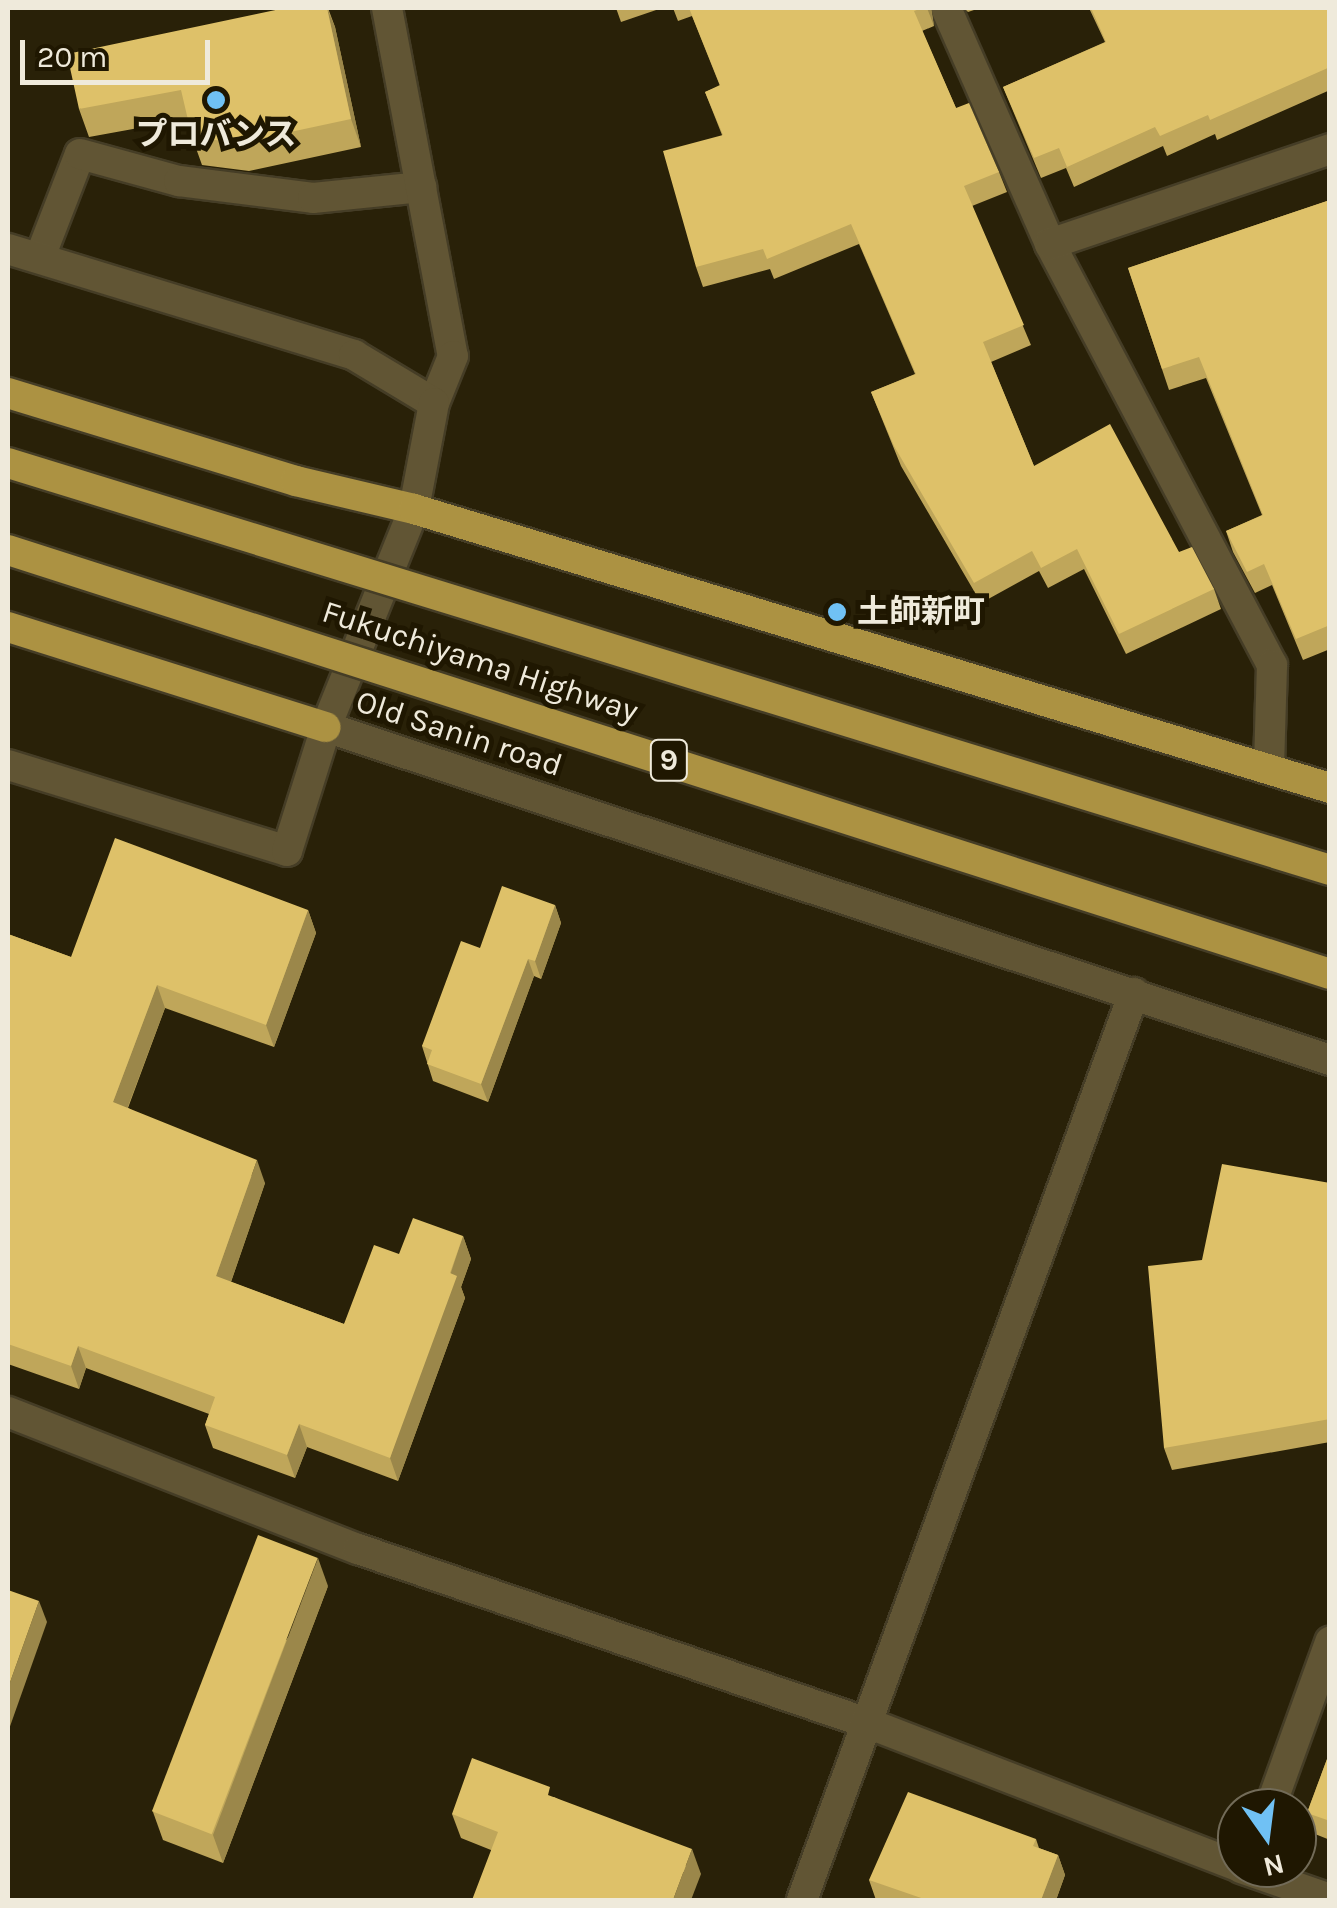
<!DOCTYPE html>
<html>
<head>
<meta charset="utf-8">
<style>
	body { margin:0 }
	#map { position:relative; width:1337px; height:1908px; overflow:hidden; background:#292108; font-family:Karla,"Noto Sans JP",sans-serif }
	div>[style] { position:absolute }
	[style*='--x'] { left:calc(var(--x)*1px); top:calc(var(--y)*1px); width:calc(var(--w)*1px); rotate:calc(var(--a)*1deg) }
	.roads { filter:drop-shadow(2px 0 #453d26) drop-shadow(-2px 0 #453d26) drop-shadow(0 2px #453d26) drop-shadow(0 -2px #453d26) }
	.service>* { height:30px; margin:-15px; padding:0 15px; transform-origin:15px; border-radius:15px; background:#615534 }
	.minor>* { height:30px; margin:-15px; padding:0 15px; transform-origin:15px; border-radius:15px; background:#615534 }
	.tertiary>* { height:30px; margin:-15px; padding:0 15px; transform-origin:15px; border-radius:15px; background:#615534 }
	.trunk>* { height:30px; margin:-15px; padding:0 15px; transform-origin:15px; border-radius:15px; background:#ac9242 }
	.bridges { filter:drop-shadow(2px 0 #453d26) drop-shadow(-2px 0 #453d26) drop-shadow(0 2px #453d26) drop-shadow(0 -2px #453d26) }
	.trunk-bridge>* { height:30px; margin:-15px; padding:0 15px; transform-origin:15px; border-radius:15px; background:#ac9242 }
	.wall>* { inset:0; background:#bfa65a }
	.shaded-wall>* { inset:0; background:#9b874a }
	.building>* { inset:0; background:#dec169; transform-origin:0 0 }
	.dots>* { width:28px; height:28px; translate:-50% -50%; box-sizing:border-box; border:5px solid #1f1701; border-radius:50% }
	span { translate:-50% -50%; white-space:nowrap; text-align:center; line-height:1.15; -webkit-text-stroke:10px #1f1701; paint-order:stroke }
	.shield-label span { padding:2px 8px; background:#1f1701; border:2px solid; border-radius:8px; -webkit-text-stroke-width:0 }
	.shield-label { font-size:30px; color:#efeadb; font-weight:700 }
	.poi-label { font-size:32px; color:#efeadb; font-weight:700 }
	.left { translate:0 -50%; text-align:left }
	.street-label { font-size:32px; color:#efeadb }
	.frame { position:absolute; inset:0; border:10px solid #efeadb; pointer-events:none }
	.north { position:absolute; left:1217px; top:1788px; width:100px; height:100px; box-sizing:border-box; background:#1f1701; border:2px solid #726b58; border-radius:50%; rotate:166deg; font-size:28px; font-weight:700; line-height:40px; text-align:center; color:#efeadb }
	.north::after { content:''; display:block; margin:auto; width:35px; height:45px; background:#70c1f4; clip-path:polygon(50% 0,100% 100%,50% 72%,0 100%) }
	.scale { position:absolute; left:20px; top:40px; width:190px; height:45px; box-sizing:border-box; border:5px solid #efeadb; border-top:0; padding-left:12px; font-size:30px; line-height:35px; white-space:nowrap; color:#efeadb; -webkit-text-stroke:8px #1f1701; paint-order:stroke }
</style>
</head>
<body>
<div id="map">
	<div class="roads">
		<div class="service">
			<div style="--x:40;--y:257;--w:110;--a:-68.8"></div>
			<div style="--x:80;--y:154;--w:103;--a:15.3"></div>
			<div style="--x:179;--y:181;--w:135;--a:7.2"></div>
			<div style="--x:313;--y:198;--w:109;--a:-5.8"></div>
		</div>
		<div class="minor">
			<div style="--x:387;--y:8;--w:354;--a:79.3"></div>
			<div style="--x:453;--y:356;--w:51;--a:112"></div>
			<div style="--x:946;--y:8;--w:258;--a:66.2"></div>
			<div style="--x:1050;--y:244;--w:476;--a:62.2"></div>
			<div style="--x:1272;--y:665;--w:103;--a:91.7"></div>
			<div style="--x:1050;--y:244;--w:296;--a:-18.7"></div>
			<div style="--x:8;--y:765;--w:292;--a:17.1"></div>
			<div style="--x:287;--y:851;--w:130;--a:-72.5"></div>
			<div style="--x:8;--y:1412;--w:376;--a:21.4"></div>
			<div style="--x:358;--y:1549;--w:538;--a:18.87"></div>
			<div style="--x:867;--y:1723;--w:397;--a:21.1"></div>
			<div style="--x:1270;--y:1808;--w:177;--a:-70.1"></div>
			<div style="--x:1241;--y:1868;--w:94;--a:19.2"></div>
			<div style="--x:802;--y:1900;--w:966;--a:-69.9"></div>
		</div>
		<div class="tertiary">
			<div style="--x:8;--y:249;--w:362;--a:17"></div>
			<div style="--x:354;--y:355;--w:93;--a:31"></div>
			<div style="--x:434;--y:403;--w:108;--a:100.7"></div>
			<div style="--x:414;--y:509;--w:235;--a:112"></div>
			<div style="--x:326;--y:727;--w:1058;--a:18.35"></div>
		</div>
		<div class="trunk">
			<div style="--x:8;--y:393;--w:301;--a:17"></div>
			<div style="--x:296;--y:481;--w:121;--a:13.3"></div>
			<div style="--x:414;--y:509;--w:958;--a:16.94"></div>
			<div style="--x:8;--y:627;--w:333;--a:17.5"></div>
		</div>
	</div>
	<div class="bridges">
		<div class="trunk-bridge">
			<div style="--x:8;--y:463;--w:1383;--a:17.11"></div>
			<div style="--x:8;--y:550;--w:1388;--a:17.78"></div>
		</div>
	</div>
	<div class="wall">
		<div style="clip-path:polygon(285px 8px,328px 8px,335px 27px,361px 147px,249px 171px,202px 165px,192px 137px,188px 119px,89px 137px,79px 109px)"></div>
		<div style="clip-path:polygon(616px 8px,662px 8px,621px 22px)"></div>
		<div style="clip-path:polygon(673px 8px,931px 8px,934px 26px,922px 31px,956px 108px,999px 172px,1007px 192px,972px 206px,1031px 345px,991px 362px,1034px 466px,1179px 552px,1214px 589px,1221px 609px,1126px 654px,1084px 569px,1048px 588px,1039px 571px,981px 603px,901px 466px,871px 392px,915px 374px,859px 244px,774px 279px,770px 269px,703px 287px,696px 267px,722px 135px,705px 92px,720px 86px,692px 16px,678px 21px)"></div>
		<div style="clip-path:polygon(964px 8px,980px 8px,968px 12px)"></div>
		<div style="clip-path:polygon(1089px 8px,1330px 8px,1330px 90px,1217px 140px,1215px 134px,1167px 156px,1163px 146px,1074px 187px,1066px 168px,1041px 178px,1003px 87px,1105px 42px)"></div>
		<div style="clip-path:polygon(1330px 200px,1330px 649px,1303px 660px,1272px 585px,1255px 593px,1233px 552px,1226px 531px,1262px 515px,1206px 378px,1169px 390px,1128px 268px)"></div>
		<div style="clip-path:polygon(555px 905px,561px 923px,541px 979px,534px 976px,488px 1102px,433px 1081px,422px 1046px,480px 948px)"></div>
		<div style="clip-path:polygon(308px 910px,316px 933px,274px 1047px,165px 1008px,128px 1108px,265px 1183px,231px 1282px,344px 1324px,399px 1254px,463px 1236px,471px 1259px,461px 1287px,465px 1298px,398px 1481px,307px 1447px,295px 1478px,213px 1448px,205px 1425px,209px 1414px,86px 1368px,79px 1389px,8px 1364px,8px 934px,71px 957px)"></div>
		<div style="clip-path:polygon(1330px 1183px,1330px 1442px,1172px 1470px,1164px 1448px,1202px 1260px)"></div>
		<div style="clip-path:polygon(328px 1586px,223px 1863px,163px 1840px,153px 1812px)"></div>
		<div style="clip-path:polygon(1330px 1751px,1330px 1840px,1315px 1834px,1307px 1813px)"></div>
		<div style="clip-path:polygon(554px 1797px,701px 1874px,491px 1850px,461px 1838px,452px 1814px)"></div>
		<div style="clip-path:polygon(1036px 1839px,1039px 1848px,1058px 1855px,1065px 1875px,1056px 1900px,876px 1900px,869px 1880px)"></div>
	</div>
	<div class="shaded-wall">
		<div style="clip-path:polygon(327px 8px,335px 27px,361px 147px,351px 119px)"></div>
		<div style="clip-path:polygon(927px 8px,931px 8px,934px 26px)"></div>
		<div style="clip-path:polygon(555px 905px,561px 923px,541px 979px,535px 961px)"></div>
		<div style="clip-path:polygon(308px 910px,316px 933px,274px 1047px,266px 1025px)"></div>
		<div style="clip-path:polygon(528px 959px,534px 976px,488px 1102px,481px 1084px)"></div>
		<div style="clip-path:polygon(157px 985px,165px 1008px,121px 1125px,113px 1102px)"></div>
		<div style="clip-path:polygon(257px 1160px,265px 1183px,225px 1299px,216px 1276px)"></div>
		<div style="clip-path:polygon(463px 1236px,471px 1259px,461px 1287px,465px 1298px,398px 1481px,390px 1458px)"></div>
		<div style="clip-path:polygon(78px 1346px,86px 1368px,79px 1389px,71px 1366px)"></div>
		<div style="clip-path:polygon(299px 1424px,307px 1447px,295px 1478px,287px 1455px)"></div>
		<div style="clip-path:polygon(318px 1558px,328px 1586px,223px 1863px,213px 1835px)"></div>
		<div style="clip-path:polygon(39px 1601px,47px 1622px,8px 1732px,8px 1688px)"></div>
		<div style="clip-path:polygon(692px 1849px,701px 1874px,691px 1900px,673px 1900px)"></div>
		<div style="clip-path:polygon(1058px 1855px,1065px 1875px,1056px 1900px,1041px 1900px)"></div>
	</div>
	<div class="building">
		<div style="clip-path:polygon(285px 8px,327px 8px,351px 119px,239px 143px,192px 137px,181px 90px,79px 109px,67px 54px)"></div>
		<div style="clip-path:polygon(689px 8px,923px 8px,914px 11px,956px 108px,969px 103px,999px 172px,964px 186px,1024px 325px,983px 342px,1034px 466px,1110px 424px,1179px 552px,1192px 547px,1214px 589px,1119px 634px,1077px 549px,1041px 568px,1032px 551px,974px 583px,894px 446px,871px 392px,916px 374px,851px 224px,767px 259px,763px 249px,696px 267px,663px 151px,723px 135px,705px 92px,720px 85px)"></div>
		<div style="clip-path:polygon(1091px 8px,1330px 8px,1330px 67px,1210px 120px,1208px 115px,1160px 136px,1155px 127px,1067px 167px,1059px 148px,1034px 158px,1003px 87px,1106px 42px)"></div>
		<div style="clip-path:polygon(1330px 200px,1330px 625px,1296px 639px,1264px 564px,1247px 572px,1226px 531px,1263px 515px,1199px 357px,1162px 369px,1128px 268px)"></div>
		<div style="clip-path:polygon(115px 838px,308px 910px,266px 1025px,157px 985px,113px 1102px,257px 1160px,216px 1276px,344px 1324px,374px 1245px,399px 1254px,413px 1218px,463px 1236px,450px 1273px,457px 1276px,390px 1458px,299px 1424px,287px 1455px,205px 1425px,215px 1397px,78px 1346px,71px 1366px,8px 1344px,8px 934px,71px 957px)"></div>
		<div style="clip-path:polygon(502px 886px,555px 905px,535px 961px,528px 959px,481px 1084px,427px 1064px,432px 1050px,422px 1046px,461px 941px,480px 948px)"></div>
		<div style="clip-path:polygon(1222px 1164px,1330px 1183px,1330px 1419px,1164px 1448px,1148px 1266px,1202px 1260px)"></div>
		<div style="left:258px;top:1535px;width:64px;height:296px;rotate:21deg"></div>
		<div style="clip-path:polygon(8px 1590px,39px 1601px,8px 1688px)"></div>
		<div style="clip-path:polygon(1330px 1751px,1330px 1821px,1307px 1813px)"></div>
		<div style="clip-path:polygon(472px 1758px,550px 1787px,548px 1795px,692px 1849px,673px 1900px,472px 1900px,498px 1832px,452px 1814px)"></div>
		<div style="clip-path:polygon(908px 1792px,1036px 1839px,1033px 1846px,1058px 1855px,1041px 1900px,927px 1900px,869px 1880px)"></div>
	</div>
	<div class="dots">
		<div style="left:216px;top:100px;background:#70c1f4"></div>
		<div style="left:837px;top:612px;background:#70c1f4"></div>
	</div>
	<div class="shield-label">
		<span style="left:669px;top:760px">9</span>
	</div>
	<div class="poi-label">
		<span style="left:216px;top:135px">プロバンス</span>
		<span class="left" style="left:857px;top:612px">土師新町</span>
	</div>
	<div class="street-label">
		<span style="left:480px;top:662px;rotate:18deg">Fukuchiyama Highway</span>
		<span style="left:459px;top:734px;rotate:18deg">Old Sanin road</span>
	</div>
	<div class="frame"></div>
	<div class="north">N</div>
	<div class="scale">20 m</div>
</div>
</body>
</html>
